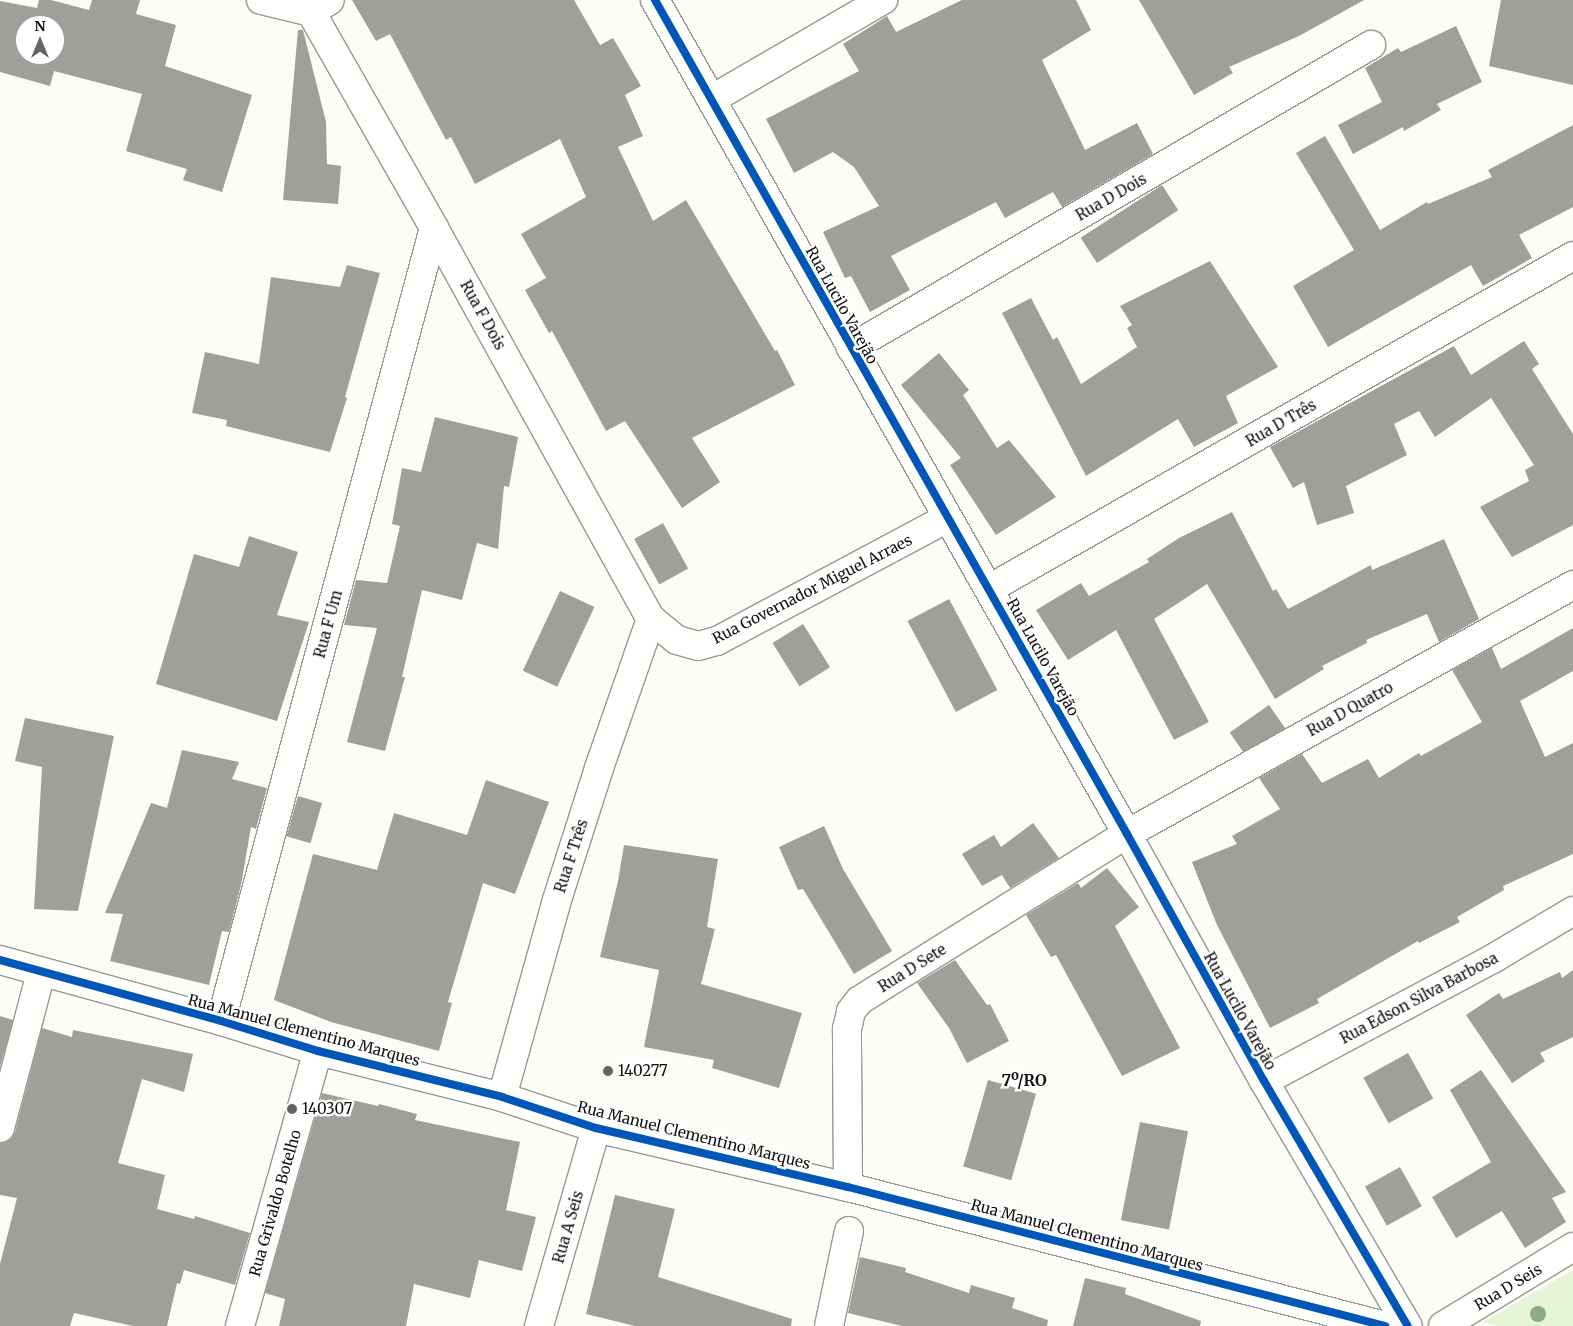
<!DOCTYPE html>
<html>
<head>
<meta charset="utf-8">
<style>
	body { margin:0 }
	#map { position:relative; width:1573px; height:1326px; overflow:hidden; background:#fdfcf7; font-family:Merriweather,serif }
	div>[style] { position:absolute }
	[style*='--x'] { left:calc(var(--x)*1px); top:calc(var(--y)*1px); width:calc(var(--w)*1px); rotate:calc(var(--a)*1deg) }
	.green>* { inset:0; background:#e7f3d7 }
	.building>* { inset:0; background:#a19f9c; transform-origin:0 0 }
	.roads { filter:drop-shadow(1px 0 #979795) drop-shadow(-1px 0 #979795) drop-shadow(0 1px #979795) drop-shadow(0 -1px #979795) }
	.minor>* { height:28px; margin:-14px; padding:0 14px; transform-origin:14px; border-radius:14px; background:#fffffe }
	.tertiary>* { height:28px; margin:-14px; padding:0 14px; transform-origin:14px; border-radius:14px; background:#fffffe }
	.cycleway>* { height:8px; margin:-4px; padding:0 4px; transform-origin:4px; border-radius:4px; background:#0057b8 }
	.trees>* { width:16px; height:16px; margin:-8px; border-radius:50%; background:#8cac80 }
	.dots>* { width:14px; height:14px; translate:-50% -50%; box-sizing:border-box; border:2px solid #fff; border-radius:50% }
	span { translate:-50% -50%; white-space:nowrap; text-align:center; line-height:1.15; -webkit-text-stroke:5px #fff; paint-order:stroke }
	.street-label { font-size:15px; color:#111 }
	.poi-label { font-size:15px; color:#111 }
	.left { translate:0 -50%; text-align:left }
	.neighbourhood-label { font-size:16px; color:#111; font-weight:700 }
	.north { position:absolute; left:15px; top:15px; width:50px; height:50px; box-sizing:border-box; background:#fff; border:1px solid #a0a0a0; border-radius:50%; rotate:0deg; font-size:14px; font-weight:700; line-height:20px; text-align:center; color:#111 }
	.north::after { content:''; display:block; margin:auto; width:18px; height:22px; background:#646362; clip-path:polygon(50% 0,100% 100%,50% 72%,0 100%) }
</style>
</head>
<body>
<div id="map">
	<div class="green">
		<div style="clip-path:polygon(1573px 1270px,1573px 1326px,1497px 1326px,1483px 1322px)"></div>
	</div>
	<div class="building">
		<div style="clip-path:polygon(evenodd,39px 0,51px 0,89px 10px,92px 0,140px 0,136px 14px,176px 25px,165px 66px,252px 95px,222px 192px,183px 180px,187px 169px,126px 151px,142px 94px,54px 71px,50px 86px,0 72px,0 1px,37px 8px,39px 0,25px 25px,55px 25px,55px 55px,25px 55px,25px 25px)"></div>
		<div style="clip-path:polygon(352px 0,574px 0,600px 45px,613px 38px,641px 86px,625px 95px,643px 136px,618px 147px,653px 221px,686px 200px,775px 351px,777px 350px,795px 385px,692px 438px,720px 482px,682px 508px,625px 421px,606px 431px,552px 331px,549px 333px,525px 290px,546px 278px,521px 234px,586px 197px,560px 139px,475px 184px,451px 137px,446px 140px,390px 34px,376px 41px)"></div>
		<div style="clip-path:polygon(962px 0,1076px 0,1091px 30px,1042px 60px,1085px 150px,1137px 123px,1153px 154px,1062px 207px,1053px 192px,1005px 218px,996px 202px,891px 256px,910px 290px,870px 312px,851px 276px,845px 278px,823px 232px,879px 206px,854px 167px,833px 152px,794px 173px,766px 119px,859px 71px,843px 44px,887px 16px,896px 32px)"></div>
		<div style="clip-path:polygon(1139px 0,1364px 0,1299px 36px,1229px 67px,1233px 73px,1194px 95px)"></div>
		<div style="clip-path:polygon(1501px 0,1573px 0,1573px 85px,1489px 66px)"></div>
		<div style="clip-path:polygon(1456px 26px,1482px 82px,1437px 104px,1441px 110px,1404px 131px,1403px 127px,1353px 154px,1338px 125px,1382px 102px,1365px 68px,1398px 48px,1401px 52px)"></div>
		<div style="clip-path:polygon(298px 30px,303px 30px,326px 122px,327px 164px,341px 166px,338px 204px,283px 200px)"></div>
		<div style="clip-path:polygon(1573px 125px,1573px 207px,1519px 235px,1532px 258px,1483px 286px,1471px 265px,1328px 347px,1293px 286px,1354px 250px,1296px 153px,1325px 136px,1380px 230px,1427px 202px,1428px 204px,1492px 177px,1488px 170px)"></div>
		<div style="left:1162px;top:185px;width:30px;height:97px;rotate:57deg"></div>
		<div style="clip-path:polygon(1210px 261px,1278px 367px,1226px 396px,1238px 423px,1194px 447px,1178px 419px,1086px 476px,1002px 313px,1031px 298px,1053px 340px,1057px 337px,1081px 384px,1137px 347px,1127px 328px,1132px 325px,1120px 306px)"></div>
		<div style="clip-path:polygon(347px 265px,380px 273px,345px 397px,347px 398px,330px 452px,226px 426px,227px 420px,192px 413px,205px 352px,259px 364px,271px 277px,340px 287px)"></div>
		<div style="clip-path:polygon(1524px 341px,1539px 364px,1532px 369px,1573px 434px,1573px 525px,1512px 557px,1480px 507px,1529px 481px,1525px 470px,1534px 465px,1491px 398px,1435px 437px,1419px 411px,1394px 424px,1407px 455px,1346px 486px,1354px 513px,1317px 525px,1304px 482px,1293px 488px,1270px 447px,1454px 346px,1471px 375px)"></div>
		<div style="clip-path:polygon(939px 353px,969px 390px,963px 395px,997px 448px,1009px 440px,1056px 497px,996px 535px,950px 465px,961px 458px,901px 385px)"></div>
		<div style="clip-path:polygon(435px 417px,518px 437px,509px 487px,504px 486px,498px 549px,477px 543px,462px 600px,422px 590px,402px 677px,405px 677px,385px 751px,347px 742px,377px 628px,344px 625px,356px 580px,387px 583px,400px 526px,392px 524px,402px 468px,421px 472px)"></div>
		<div style="clip-path:polygon(1232px 512px,1273px 591px,1276px 589px,1288px 609px,1371px 565px,1372px 570px,1444px 539px,1479px 619px,1439px 642px,1427px 614px,1366px 640px,1367px 643px,1322px 666px,1324px 669px,1275px 699px,1207px 584px,1154px 619px,1209px 722px,1174px 740px,1116px 630px,1068px 660px,1036px 610px,1081px 583px,1089px 596px,1149px 562px,1147px 559px,1179px 538px)"></div>
		<div style="left:663px;top:523px;width:52px;height:33px;rotate:61deg"></div>
		<div style="clip-path:polygon(249px 536px,298px 552px,277px 615px,309px 622px,277px 721px,156px 684px,194px 554px,239px 567px)"></div>
		<div style="left:560px;top:591px;width:38px;height:88px;rotate:25deg"></div>
		<div style="left:949px;top:599px;width:103px;height:47px;rotate:62deg"></div>
		<div style="left:803px;top:624px;width:51px;height:36px;rotate:58deg"></div>
		<div style="clip-path:polygon(1573px 628px,1573px 671px,1520px 701px,1545px 757px,1573px 743px,1573px 854px,1503px 886px,1504px 890px,1457px 917px,1460px 922px,1419px 943px,1418px 941px,1317px 999px,1319px 1003px,1270px 1028px,1217px 925px,1192px 862px,1237px 844px,1232px 836px,1280px 809px,1259px 778px,1302px 754px,1322px 783px,1368px 759px,1379px 778px,1419px 753px,1421px 756px,1482px 722px,1452px 670px,1492px 648px,1501px 669px)"></div>
		<div style="left:1269px;top:705px;width:28px;height:48px;rotate:55deg"></div>
		<div style="clip-path:polygon(25px 718px,114px 736px,78px 911px,34px 909px,42px 767px,15px 761px)"></div>
		<div style="clip-path:polygon(182px 750px,239px 762px,232px 779px,267px 788px,256px 829px,251px 827px,241px 885px,229px 932px,222px 931px,209px 985px,110px 961px,123px 914px,105px 913px,151px 803px,167px 808px)"></div>
		<div style="clip-path:polygon(486px 780px,549px 802px,515px 894px,483px 883px,448px 1002px,452px 1003px,439px 1051px,331px 1022px,274px 1000px,313px 854px,377px 870px,394px 813px,467px 835px)"></div>
		<div style="left:298px;top:796px;width:25px;height:42px;rotate:16deg"></div>
		<div style="clip-path:polygon(1033px 823px,1059px 858px,1010px 888px,1002px 875px,982px 886px,962px 854px,994px 835px,1001px 847px)"></div>
		<div style="clip-path:polygon(824px 826px,843px 869px,892px 951px,854px 974px,803px 889px,798px 890px,779px 847px)"></div>
		<div style="clip-path:polygon(624px 845px,718px 859px,707px 927px,715px 929px,701px 984px,802px 1013px,779px 1088px,712px 1068px,714px 1060px,644px 1047px,659px 970px,600px 957px,618px 881px)"></div>
		<div style="clip-path:polygon(1107px 868px,1139px 907px,1115px 926px,1180px 1048px,1122px 1076px,1056px 955px,1051px 957px,1026px 915px,1078px 883px,1081px 888px)"></div>
		<div style="clip-path:polygon(955px 960px,987px 1005px,990px 1004px,1009px 1041px,967px 1063px,949px 1028px,917px 983px)"></div>
		<div style="clip-path:polygon(1573px 970px,1573px 1037px,1540px 1053px,1545px 1061px,1512px 1083px,1466px 1015px,1499px 993px,1503px 999px,1560px 972px,1562px 978px)"></div>
		<div style="clip-path:polygon(0 1016px,13px 1020px,0 1067px)"></div>
		<div style="clip-path:polygon(42px 1028px,72px 1037px,73px 1030px,193px 1054px,184px 1092px,142px 1079px,118px 1163px,165px 1175px,157px 1209px,194px 1219px,195px 1216px,250px 1233px,235px 1285px,184px 1270px,180px 1284px,177px 1283px,167px 1326px,133px 1326px,74px 1313px,70px 1326px,0 1326px,0 1264px,17px 1198px,0 1195px,0 1143px,11px 1139px,15px 1132px)"></div>
		<div style="left:1408px;top:1053px;width:52px;height:51px;rotate:61deg"></div>
		<div style="clip-path:polygon(1481px 1070px,1566px 1192px,1552px 1198px,1566px 1222px,1525px 1248px,1502px 1211px,1456px 1238px,1432px 1197px,1491px 1162px,1450px 1090px)"></div>
		<div style="left:988px;top:1080px;width:50px;height:90px;rotate:16deg"></div>
		<div style="clip-path:polygon(322px 1093px,378px 1106px,379px 1104px,417px 1114px,415px 1120px,520px 1142px,506px 1210px,536px 1217px,522px 1271px,479px 1260px,470px 1298px,414px 1284px,406px 1326px,279px 1326px,285px 1299px,265px 1293px)"></div>
		<div style="left:1140px;top:1122px;width:49px;height:100px;rotate:11deg"></div>
		<div style="left:1400px;top:1167px;width:45px;height:40px;rotate:61deg"></div>
		<div style="clip-path:polygon(615px 1195px,675px 1209px,658px 1277px,792px 1319px,791px 1326px,635px 1326px,586px 1314px)"></div>
		<div style="clip-path:polygon(860px 1257px,906px 1268px,905px 1272px,969px 1293px,971px 1285px,1015px 1298px,1012px 1308px,1048px 1320px,1047px 1326px,902px 1326px,848px 1313px)"></div>
		<div style="clip-path:polygon(1085px 1278px,1126px 1288px,1125px 1294px,1201px 1321px,1200px 1326px,1073px 1326px)"></div>
	</div>
	<div class="roads">
		<div class="minor">
			<div style="--x:261;--y:0;--w:51;--a:13.5"></div>
			<div style="--x:311;--y:12;--w:249;--a:60.3"></div>
			<div style="--x:434;--y:228;--w:447;--a:61"></div>
			<div style="--x:651;--y:619;--w:33;--a:39"></div>
			<div style="--x:677;--y:640;--w:22;--a:16"></div>
			<div style="--x:698;--y:646;--w:20;--a:-15"></div>
			<div style="--x:717;--y:641;--w:261;--a:-28.1"></div>
			<div style="--x:311;--y:12;--w:22;--a:-32"></div>
			<div style="--x:712;--y:99;--w:198;--a:-30.1"></div>
			<div style="--x:851;--y:348;--w:602;--a:-30.23"></div>
			<div style="--x:989;--y:589;--w:672;--a:-29.69"></div>
			<div style="--x:221;--y:1021;--w:821;--a:-74.97"></div>
			<div style="--x:1264;--y:1081;--w:261;--a:-28.1"></div>
			<div style="--x:1494;--y:958;--w:92;--a:-30.7"></div>
			<div style="--x:502;--y:1097;--w:201;--a:-74.4"></div>
			<div style="--x:556;--y:903;--w:142;--a:-72.3"></div>
			<div style="--x:599;--y:768;--w:158;--a:-70.8"></div>
			<div style="--x:0;--y:1128;--w:160;--a:-75.2"></div>
			<div style="--x:848;--y:1187;--w:158;--a:-90.4"></div>
			<div style="--x:847;--y:1029;--w:18;--a:-77"></div>
			<div style="--x:851;--y:1011;--w:14;--a:-51"></div>
			<div style="--x:860;--y:1000;--w:314;--a:-31.9"></div>
			<div style="--x:1127;--y:834;--w:511;--a:-29.17"></div>
			<div style="--x:240;--y:1326;--w:286;--a:-74.2"></div>
			<div style="--x:539;--y:1326;--w:206;--a:-73.9"></div>
			<div style="--x:829;--y:1326;--w:97;--a:-78.1"></div>
			<div style="--x:1443;--y:1326;--w:152;--a:-31.3"></div>
		</div>
		<div class="tertiary">
			<div style="--x:655;--y:0;--w:958;--a:60.49"></div>
			<div style="--x:1127;--y:834;--w:282;--a:61"></div>
			<div style="--x:1264;--y:1081;--w:284;--a:59.6"></div>
			<div style="--x:0;--y:960;--w:229;--a:15.4"></div>
			<div style="--x:221;--y:1021;--w:102;--a:17.2"></div>
			<div style="--x:318;--y:1051;--w:190;--a:14"></div>
			<div style="--x:502;--y:1097;--w:99;--a:18.3"></div>
			<div style="--x:596;--y:1128;--w:259;--a:13.2"></div>
			<div style="--x:848;--y:1187;--w:555;--a:14.51"></div>
		</div>
	</div>
	<div class="cycleway">
		<div style="--x:655;--y:0;--w:958;--a:60.49"></div>
		<div style="--x:1127;--y:834;--w:282;--a:61"></div>
		<div style="--x:1264;--y:1081;--w:284;--a:59.6"></div>
		<div style="--x:0;--y:960;--w:229;--a:15.4"></div>
		<div style="--x:221;--y:1021;--w:102;--a:17.2"></div>
		<div style="--x:318;--y:1051;--w:190;--a:14"></div>
		<div style="--x:502;--y:1097;--w:99;--a:18.3"></div>
		<div style="--x:596;--y:1128;--w:259;--a:13.2"></div>
		<div style="--x:848;--y:1187;--w:555;--a:14.51"></div>
	</div>
	<div class="trees">
		<div style="left:1538px;top:1314px"></div>
	</div>
	<div class="dots">
		<div style="left:608px;top:1071px;background:#646362"></div>
		<div style="left:292px;top:1109px;background:#646362"></div>
	</div>
	<div class="street-label">
		<span style="left:1111px;top:197px;rotate:-30deg">Rua D Dois</span>
		<span style="left:842px;top:305px;rotate:61deg">Rua Lucilo Varejão</span>
		<span style="left:483px;top:315px;rotate:61deg">Rua F Dois</span>
		<span style="left:1281px;top:423px;rotate:-30deg">Rua D Três</span>
		<span style="left:812px;top:589px;rotate:-27deg">Rua Governador Miguel Arraes</span>
		<span style="left:328px;top:624px;rotate:-75deg">Rua F Um</span>
		<span style="left:1043px;top:657px;rotate:61deg">Rua Lucilo Varejão</span>
		<span style="left:1350px;top:709px;rotate:-29deg">Rua D Quatro</span>
		<span style="left:571px;top:856px;rotate:-72deg">Rua F Três</span>
		<span style="left:912px;top:968px;rotate:-32deg">Rua D Sete</span>
		<span style="left:1419px;top:998px;rotate:-28deg">Rua Edson Silva Barbosa</span>
		<span style="left:1240px;top:1011px;rotate:61deg">Rua Lucilo Varejão</span>
		<span style="left:304px;top:1030px;rotate:15deg">Rua Manuel Clementino Marques</span>
		<span style="left:694px;top:1135px;rotate:14deg">Rua Manuel Clementino Marques</span>
		<span style="left:275px;top:1203px;rotate:-74deg">Rua Grivaldo Botelho</span>
		<span style="left:568px;top:1227px;rotate:-74deg">Rua A Seis</span>
		<span style="left:1087px;top:1235px;rotate:15deg">Rua Manuel Clementino Marques</span>
		<span style="left:1508px;top:1287px;rotate:-31deg">Rua D Seis</span>
	</div>
	<div class="poi-label">
		<span class="left" style="left:618px;top:1071px">140277</span>
		<span class="left" style="left:302px;top:1109px">140307</span>
	</div>
	<div class="neighbourhood-label">
		<span style="left:1024px;top:1080px">7º/RO</span>
	</div>
	<div class="north">N</div>
</div>
</body>
</html>
